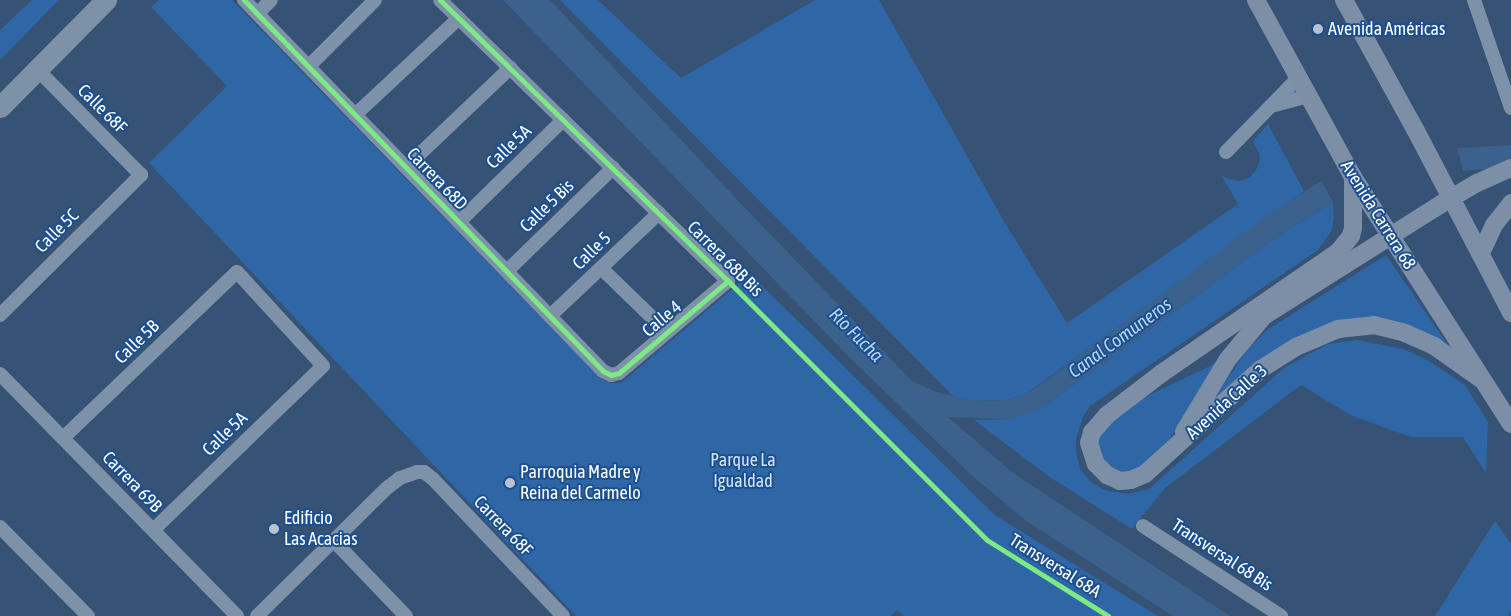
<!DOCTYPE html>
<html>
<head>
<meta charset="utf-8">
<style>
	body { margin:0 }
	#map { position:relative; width:1511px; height:616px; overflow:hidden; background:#365274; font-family:"Asap Condensed",sans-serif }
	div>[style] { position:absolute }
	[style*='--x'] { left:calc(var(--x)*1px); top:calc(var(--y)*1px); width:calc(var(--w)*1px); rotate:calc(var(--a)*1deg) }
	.green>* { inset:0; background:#2f66a5 }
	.water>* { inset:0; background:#3b618d }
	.minor>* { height:14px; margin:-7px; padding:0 7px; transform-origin:7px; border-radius:7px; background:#7d92a8 }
	.major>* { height:18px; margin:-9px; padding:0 9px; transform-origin:9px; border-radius:9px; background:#7d8ea7 }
	.highway>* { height:21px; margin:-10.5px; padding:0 10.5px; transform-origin:10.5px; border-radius:10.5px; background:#7e92a7 }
	.major-bridge>* { height:18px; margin:-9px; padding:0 9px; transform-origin:9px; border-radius:9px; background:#7d8ea7 }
	.cycleway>* { height:5px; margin:-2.5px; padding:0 2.5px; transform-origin:2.5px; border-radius:2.5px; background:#7ce984 }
	.dots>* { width:14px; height:14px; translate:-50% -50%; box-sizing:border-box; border:2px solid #1b4f8f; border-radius:50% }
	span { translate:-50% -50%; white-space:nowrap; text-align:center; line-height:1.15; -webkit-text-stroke:4px #1b4f8f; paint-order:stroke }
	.poi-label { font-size:18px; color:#fff }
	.left { translate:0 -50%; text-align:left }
	.street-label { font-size:18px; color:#fff }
	.park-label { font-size:18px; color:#cfe3fa }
	.water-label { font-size:19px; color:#b5d3f5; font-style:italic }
</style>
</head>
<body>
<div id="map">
	<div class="green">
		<div style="clip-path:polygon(32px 0,59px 0,0 60px,0 30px)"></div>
		<div style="clip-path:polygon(159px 0,232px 0,601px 379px,611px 383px,621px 383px,750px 274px,996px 516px,1158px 616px,904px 616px,897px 610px,891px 616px,576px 616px,149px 163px,227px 86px,151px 7px)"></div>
		<div style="clip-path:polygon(560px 0,598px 0,681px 78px,815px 0,879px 0,1005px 223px,1067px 323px,1238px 204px,1221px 175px,1228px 179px,1239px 181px,1249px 178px,1256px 170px,1260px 160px,1259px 153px,1253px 141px,1268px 124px,1304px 191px,1025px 395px,1006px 400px,974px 401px,954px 397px)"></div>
		<div style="clip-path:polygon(1333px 202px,1334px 217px,1332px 230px,1318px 250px,1090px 406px,1083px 417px,1076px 439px,1076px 451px,1080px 469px,1091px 482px,1104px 490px,1129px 494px,1149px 489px,1285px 367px,1328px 344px,1357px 340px,1403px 349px,1424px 358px,1465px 385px,1488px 422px,1486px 473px,1463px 437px,1411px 437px,1350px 415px,1301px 385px,1165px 488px,1132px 529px,1051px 478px,974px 420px,1008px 419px,1050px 402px,1277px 237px)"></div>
		<div style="clip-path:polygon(1386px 255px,1450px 348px,1345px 322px,1208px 407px,1248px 349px,1267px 330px)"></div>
		<div style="clip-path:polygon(1214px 364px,1216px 369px,1162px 451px,1137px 471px,1118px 474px,1098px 457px,1097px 438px,1103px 429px,1141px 399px)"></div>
		<div style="clip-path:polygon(1495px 521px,1511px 544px,1511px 611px,1508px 616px,1435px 616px)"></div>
	</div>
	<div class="water">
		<div style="clip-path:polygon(503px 0,550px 0,746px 209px,912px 381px,936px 392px,974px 401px,1006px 400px,1025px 395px,1040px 385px,1264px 218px,1321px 181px,1333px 202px,1277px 237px,1050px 402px,1033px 412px,1008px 419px,948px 417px,1013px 473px,1230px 616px,1173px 616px,1025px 520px,969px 473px,850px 358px)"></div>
		<div style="clip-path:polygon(1511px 145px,1511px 167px,1463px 171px,1457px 148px)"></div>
	</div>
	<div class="minor">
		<div style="--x:244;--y:0;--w:516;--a:45.94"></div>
		<div style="--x:603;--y:371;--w:9;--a:27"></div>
		<div style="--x:611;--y:375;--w:8;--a:-14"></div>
		<div style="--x:619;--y:373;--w:143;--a:-40.2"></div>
		<div style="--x:728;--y:281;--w:402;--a:-135.7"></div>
		<div style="--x:1474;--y:0;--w:114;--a:71.1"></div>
		<div style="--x:258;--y:13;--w:18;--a:-45"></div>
		<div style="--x:309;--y:66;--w:93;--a:-45"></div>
		<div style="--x:1271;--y:106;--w:38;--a:-15"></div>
		<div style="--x:355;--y:115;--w:142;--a:-43"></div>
		<div style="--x:1226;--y:152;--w:103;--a:-45.8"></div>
		<div style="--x:406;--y:167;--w:144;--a:-43.6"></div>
		<div style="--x:459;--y:222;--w:146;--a:-44.4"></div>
		<div style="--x:601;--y:268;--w:92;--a:44.1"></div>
		<div style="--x:507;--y:271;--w:148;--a:-44.2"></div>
		<div style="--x:0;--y:315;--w:199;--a:-44.8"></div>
		<div style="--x:141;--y:175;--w:148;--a:-134.5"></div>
		<div style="--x:550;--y:316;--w:150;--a:-43.4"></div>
		<div style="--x:0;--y:374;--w:339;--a:45.6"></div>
		<div style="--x:63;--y:438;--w:240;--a:-43.7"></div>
		<div style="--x:237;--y:272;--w:127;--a:47.5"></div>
		<div style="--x:323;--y:366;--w:236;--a:136"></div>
		<div style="--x:1143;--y:526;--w:165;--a:33.1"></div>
		<div style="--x:0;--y:527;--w:125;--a:45.3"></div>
		<div style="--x:334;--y:541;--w:104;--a:46.2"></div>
		<div style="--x:257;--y:616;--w:182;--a:-44.6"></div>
		<div style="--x:387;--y:488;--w:16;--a:-38"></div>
		<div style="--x:400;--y:478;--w:18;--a:-19"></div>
		<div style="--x:417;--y:472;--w:7;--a:0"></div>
		<div style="--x:424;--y:472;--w:11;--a:38"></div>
		<div style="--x:433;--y:479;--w:189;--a:46.5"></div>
	</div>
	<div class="major">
		<div style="--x:1256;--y:0;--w:202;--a:61.3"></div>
		<div style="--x:1353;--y:177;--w:293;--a:57.4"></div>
		<div style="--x:1344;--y:0;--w:147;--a:61.2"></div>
		<div style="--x:1415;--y:129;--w:208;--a:62.4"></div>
		<div style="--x:1353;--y:177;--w:51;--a:90"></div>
		<div style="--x:1353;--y:228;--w:8;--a:104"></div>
		<div style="--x:1351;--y:236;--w:21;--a:129"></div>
		<div style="--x:1338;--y:252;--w:214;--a:145.5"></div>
		<div style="--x:1162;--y:373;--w:69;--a:142.6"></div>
		<div style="--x:1107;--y:415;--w:23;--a:131"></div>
		<div style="--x:1092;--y:432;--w:11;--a:105"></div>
		<div style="--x:1089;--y:443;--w:22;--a:72"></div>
		<div style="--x:1096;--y:464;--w:16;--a:45"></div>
		<div style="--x:1107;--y:475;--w:14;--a:25"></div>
		<div style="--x:1120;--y:481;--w:11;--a:-5"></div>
		<div style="--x:1131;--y:480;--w:15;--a:-23"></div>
		<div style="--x:1145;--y:474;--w:156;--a:-42.2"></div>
		<div style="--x:1261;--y:369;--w:41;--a:-32.2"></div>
		<div style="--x:1296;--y:347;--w:46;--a:-23.2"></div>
		<div style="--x:1338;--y:329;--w:36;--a:-6"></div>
		<div style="--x:1374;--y:325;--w:32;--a:14"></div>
		<div style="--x:1405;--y:333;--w:32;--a:24"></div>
		<div style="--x:1434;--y:346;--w:57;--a:35.1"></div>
		<div style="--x:1481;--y:253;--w:31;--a:-65"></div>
		<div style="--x:1494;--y:225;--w:28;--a:-52"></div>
		<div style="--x:1184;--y:432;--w:85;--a:-58.9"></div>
		<div style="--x:1228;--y:359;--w:56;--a:-50.1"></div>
	</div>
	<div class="highway">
		<div style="--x:0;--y:107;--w:151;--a:-45.3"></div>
	</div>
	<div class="major-bridge">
		<div style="--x:1264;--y:316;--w:209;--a:-32.3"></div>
		<div style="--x:1441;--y:204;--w:42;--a:-30.3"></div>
		<div style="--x:1477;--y:183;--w:37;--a:-24"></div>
	</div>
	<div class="cycleway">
		<div style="--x:244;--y:0;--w:516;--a:45.94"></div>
		<div style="--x:603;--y:371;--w:9;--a:27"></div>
		<div style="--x:611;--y:375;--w:8;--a:-14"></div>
		<div style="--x:619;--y:373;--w:143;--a:-40.2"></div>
		<div style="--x:440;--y:0;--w:402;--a:44.3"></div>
		<div style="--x:728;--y:281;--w:366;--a:45"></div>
		<div style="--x:987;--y:540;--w:143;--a:32.1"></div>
	</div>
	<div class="dots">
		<div style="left:1318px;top:29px;background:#b9c2ce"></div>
		<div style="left:510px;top:483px;background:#b9c2ce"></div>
		<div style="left:274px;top:529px;background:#b9c2ce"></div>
	</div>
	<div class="poi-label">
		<span class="left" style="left:1328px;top:29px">Avenida Américas</span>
		<span class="left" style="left:520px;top:483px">Parroquia Madre y<br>Reina del Carmelo</span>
		<span class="left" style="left:284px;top:529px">Edificio<br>Las Acacias</span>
	</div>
	<div class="street-label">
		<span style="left:102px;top:109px;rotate:45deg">Calle 68F</span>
		<span style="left:509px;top:147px;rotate:-44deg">Calle 5A</span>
		<span style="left:437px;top:179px;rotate:46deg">Carrera 68D</span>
		<span style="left:547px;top:206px;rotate:-44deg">Calle 5 Bis</span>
		<span style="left:1378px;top:215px;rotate:58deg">Avenida Carrera 68</span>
		<span style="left:57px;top:231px;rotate:-45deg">Calle 5C</span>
		<span style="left:592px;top:251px;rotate:-44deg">Calle 5</span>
		<span style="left:725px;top:259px;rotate:45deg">Carrera 68B Bis</span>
		<span style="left:662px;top:319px;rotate:-40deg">Calle 4</span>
		<span style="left:137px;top:342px;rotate:-44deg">Calle 5B</span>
		<span style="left:1227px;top:402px;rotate:-42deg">Avenida Calle 3</span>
		<span style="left:225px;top:434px;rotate:-44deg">Calle 5A</span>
		<span style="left:132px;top:482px;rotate:46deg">Carrera 69B</span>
		<span style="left:503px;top:526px;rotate:46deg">Carrera 68F</span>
		<span style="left:1222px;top:555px;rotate:33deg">Transversal 68 Bis</span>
		<span style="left:1055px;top:566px;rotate:32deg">Transversal 68A</span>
	</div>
	<div class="park-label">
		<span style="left:743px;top:471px">Parque La<br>Igualdad</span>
	</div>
	<div class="water-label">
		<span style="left:856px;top:335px;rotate:45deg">Río Fucha</span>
		<span style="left:1120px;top:338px;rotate:-36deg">Canal Comuneros</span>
	</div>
</div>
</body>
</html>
